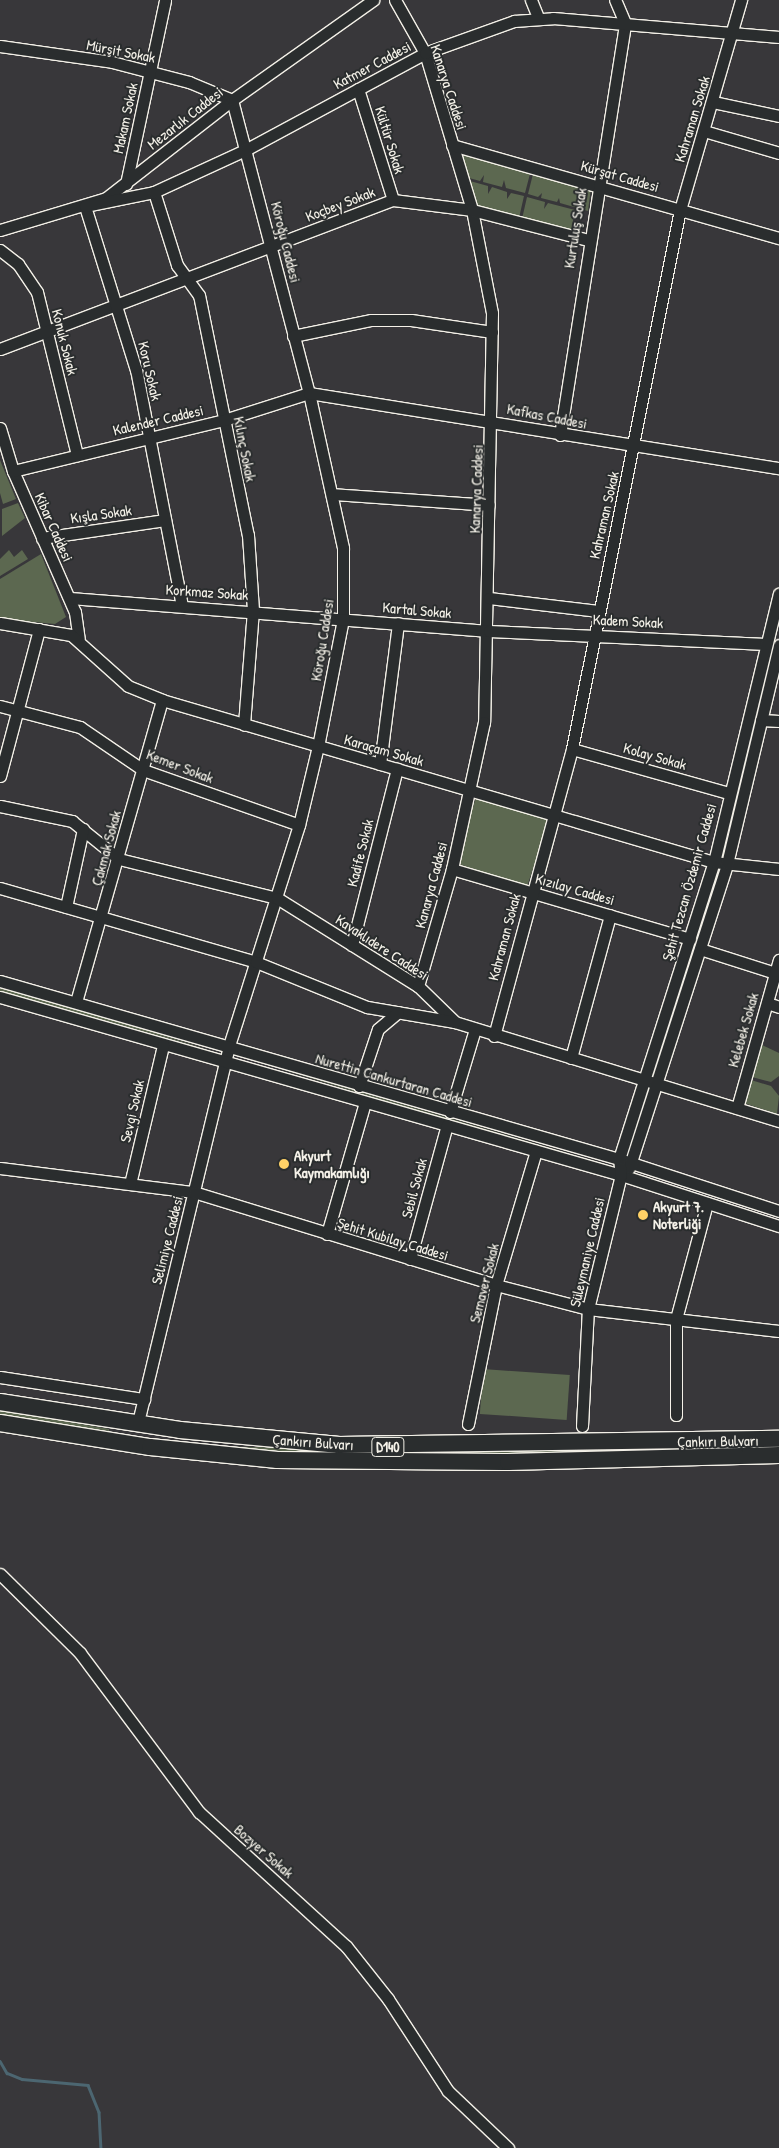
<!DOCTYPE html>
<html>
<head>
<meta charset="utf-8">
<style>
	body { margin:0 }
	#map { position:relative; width:779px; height:2148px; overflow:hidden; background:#38373a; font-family:"Patrick Hand",sans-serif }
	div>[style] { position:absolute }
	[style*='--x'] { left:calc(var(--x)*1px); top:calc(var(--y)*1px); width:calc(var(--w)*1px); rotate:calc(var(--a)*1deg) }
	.green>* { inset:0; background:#5c6850; transform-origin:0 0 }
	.stream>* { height:2.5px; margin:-1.25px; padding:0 1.25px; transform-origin:1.25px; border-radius:1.25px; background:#4c6671 }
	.roads { filter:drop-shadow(1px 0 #f4f1e8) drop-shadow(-1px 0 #f4f1e8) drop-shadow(0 1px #f4f1e8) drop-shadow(0 -1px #f4f1e8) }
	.minor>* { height:11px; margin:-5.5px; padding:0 5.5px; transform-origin:5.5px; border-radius:5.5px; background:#2a2d2e }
	.highway>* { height:16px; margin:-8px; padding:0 8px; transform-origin:8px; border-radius:8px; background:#2a2d2e }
	.dots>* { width:14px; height:14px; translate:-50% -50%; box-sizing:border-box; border:2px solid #2a2d2e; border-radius:50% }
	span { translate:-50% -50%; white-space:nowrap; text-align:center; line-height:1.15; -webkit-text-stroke:4px #2a2d2e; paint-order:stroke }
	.shield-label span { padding:1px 4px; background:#2a2d2e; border:1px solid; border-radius:4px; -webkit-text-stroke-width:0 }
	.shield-label { font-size:14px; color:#f4f1e8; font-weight:700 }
	.street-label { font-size:15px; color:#f4f1e8 }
	.poi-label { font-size:15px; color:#f4f1e8; font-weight:700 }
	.left { translate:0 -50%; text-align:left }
</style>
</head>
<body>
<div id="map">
	<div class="green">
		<div style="clip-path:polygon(462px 153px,531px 170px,525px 193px,506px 188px,504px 180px,502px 187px,483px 182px,484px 175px,480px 181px,469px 178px)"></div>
		<div style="clip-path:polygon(534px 170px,591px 188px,588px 211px,560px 203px,559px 198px,557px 202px,541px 198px,542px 193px,538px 197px,528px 194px)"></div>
		<div style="clip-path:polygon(470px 181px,488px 186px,488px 194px,492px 187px,507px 192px,507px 199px,511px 193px,524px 196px,519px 218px,478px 207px)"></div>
		<div style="clip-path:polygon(527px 197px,545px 202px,544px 209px,548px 203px,575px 210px,571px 231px,522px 219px)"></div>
		<div style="clip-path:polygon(0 460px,16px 499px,3px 504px,0 493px)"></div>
		<div style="clip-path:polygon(18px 503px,25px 518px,2px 536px,2px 509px)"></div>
		<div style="clip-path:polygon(9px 550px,14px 557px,22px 550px,28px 559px,0 576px,0 559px)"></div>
		<div style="clip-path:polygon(41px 554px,66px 617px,55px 624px,0 619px,0 579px)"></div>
		<div style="left:477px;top:795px;width:77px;height:71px;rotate:19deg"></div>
		<div style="clip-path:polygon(714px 881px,716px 882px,655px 1075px,652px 1073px)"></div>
		<div style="clip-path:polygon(0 988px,46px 999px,210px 1050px,0 991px)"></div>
		<div style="clip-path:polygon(762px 1045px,779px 1053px,779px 1076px,771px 1082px,752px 1077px)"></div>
		<div style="clip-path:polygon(247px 1059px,609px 1165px,607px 1168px)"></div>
		<div style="clip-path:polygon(751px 1080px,771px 1086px,779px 1096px,777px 1114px,744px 1103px)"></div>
		<div style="left:483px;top:1369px;width:87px;height:45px;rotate:4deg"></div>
		<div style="clip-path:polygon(0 1410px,109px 1429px,109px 1431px,15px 1417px,0 1414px)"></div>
		<div style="clip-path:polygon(154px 1438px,221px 1446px,370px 1451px,779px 1444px,779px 1449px,380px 1456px,223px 1448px)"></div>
	</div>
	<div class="stream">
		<div style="--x:0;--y:2061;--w:14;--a:60"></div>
		<div style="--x:7;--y:2073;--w:16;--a:22"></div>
		<div style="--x:22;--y:2079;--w:66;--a:5.2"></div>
		<div style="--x:88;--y:2085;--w:29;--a:68"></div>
		<div style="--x:99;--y:2112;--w:36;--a:87"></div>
	</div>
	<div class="roads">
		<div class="minor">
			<div style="--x:395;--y:0;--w:61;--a:60.5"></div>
			<div style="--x:425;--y:53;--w:164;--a:73.3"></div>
			<div style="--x:472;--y:210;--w:105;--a:79"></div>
			<div style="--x:492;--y:313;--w:409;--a:91.1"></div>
			<div style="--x:484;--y:722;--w:150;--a:102.3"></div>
			<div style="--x:452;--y:869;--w:122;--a:106.2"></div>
			<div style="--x:531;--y:0;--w:18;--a:68"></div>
			<div style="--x:0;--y:46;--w:113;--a:8.1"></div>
			<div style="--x:112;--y:62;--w:80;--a:14.6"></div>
			<div style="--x:189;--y:82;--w:47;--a:22.7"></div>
			<div style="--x:232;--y:100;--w:303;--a:75.3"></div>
			<div style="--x:309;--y:393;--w:159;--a:77.6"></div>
			<div style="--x:343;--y:548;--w:71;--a:90"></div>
			<div style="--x:343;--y:619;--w:129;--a:101.1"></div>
			<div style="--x:318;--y:746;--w:81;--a:103.5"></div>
			<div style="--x:299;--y:825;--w:232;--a:107.6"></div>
			<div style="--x:229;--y:1046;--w:388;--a:103.6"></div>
			<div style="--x:358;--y:89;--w:116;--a:72.5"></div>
			<div style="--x:713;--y:102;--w:67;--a:12"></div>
			<div style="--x:704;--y:131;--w:78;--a:16.3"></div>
			<div style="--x:452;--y:145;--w:340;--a:15.9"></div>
			<div style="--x:126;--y:184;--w:188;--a:-78"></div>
			<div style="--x:154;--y:192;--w:77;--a:72.5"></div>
			<div style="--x:177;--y:265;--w:37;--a:54"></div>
			<div style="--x:199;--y:295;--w:245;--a:78.5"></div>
			<div style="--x:248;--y:535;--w:75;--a:86.2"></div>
			<div style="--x:253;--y:610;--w:115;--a:94.5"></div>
			<div style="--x:0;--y:230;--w:111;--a:-16.8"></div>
			<div style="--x:106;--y:198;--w:160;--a:-37.9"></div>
			<div style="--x:232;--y:100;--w:173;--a:-35.3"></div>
			<div style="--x:0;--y:250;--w:23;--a:38"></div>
			<div style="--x:18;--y:264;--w:34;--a:56"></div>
			<div style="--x:37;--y:292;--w:168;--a:76.2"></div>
			<div style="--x:293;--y:336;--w:80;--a:-11.6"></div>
			<div style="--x:371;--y:320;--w:40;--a:0"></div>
			<div style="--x:411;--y:320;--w:82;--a:8.4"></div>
			<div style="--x:0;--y:349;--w:420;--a:-20.8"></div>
			<div style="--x:393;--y:200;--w:80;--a:7.2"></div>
			<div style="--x:472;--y:210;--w:120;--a:14.5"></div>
			<div style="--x:0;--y:428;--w:45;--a:73.2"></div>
			<div style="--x:13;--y:471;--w:154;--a:66.3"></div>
			<div style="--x:75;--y:612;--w:27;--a:82"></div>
			<div style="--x:560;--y:435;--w:417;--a:-81"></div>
			<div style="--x:625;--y:23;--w:25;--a:-113"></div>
			<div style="--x:13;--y:471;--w:217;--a:-13.6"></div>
			<div style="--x:224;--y:420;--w:89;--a:-17.6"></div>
			<div style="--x:309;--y:393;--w:476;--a:9.1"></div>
			<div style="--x:332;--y:494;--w:157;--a:4"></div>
			<div style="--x:42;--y:538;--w:124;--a:-8.3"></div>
			<div style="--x:70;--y:598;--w:420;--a:4.5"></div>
			<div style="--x:489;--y:631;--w:277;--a:2.7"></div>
			<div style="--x:489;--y:598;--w:110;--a:6.8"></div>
			<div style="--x:182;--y:606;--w:240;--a:-101"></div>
			<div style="--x:136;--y:370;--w:172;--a:-107.3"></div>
			<div style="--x:85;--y:206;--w:70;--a:-11.5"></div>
			<div style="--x:154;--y:192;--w:102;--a:-24.8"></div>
			<div style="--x:247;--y:149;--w:202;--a:-28.3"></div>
			<div style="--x:425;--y:53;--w:95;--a:-19.8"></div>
			<div style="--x:514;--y:21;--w:39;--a:-4"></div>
			<div style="--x:553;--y:18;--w:227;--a:4.8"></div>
			<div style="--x:0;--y:623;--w:72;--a:9.6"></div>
			<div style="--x:71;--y:635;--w:76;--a:41.8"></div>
			<div style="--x:128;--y:686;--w:37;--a:22"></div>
			<div style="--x:162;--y:700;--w:575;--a:16.36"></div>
			<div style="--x:714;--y:862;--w:65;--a:6.1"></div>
			<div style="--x:0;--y:706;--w:83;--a:14.7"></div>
			<div style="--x:80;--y:727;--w:76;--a:34.3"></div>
			<div style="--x:143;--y:770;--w:165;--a:19.4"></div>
			<div style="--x:761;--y:720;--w:18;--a:3"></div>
			<div style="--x:572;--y:749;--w:163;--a:15.7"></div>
			<div style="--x:380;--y:764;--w:142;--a:-82.7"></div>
			<div style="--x:0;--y:776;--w:152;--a:-75.1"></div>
			<div style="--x:0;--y:806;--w:74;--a:11.8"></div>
			<div style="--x:72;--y:821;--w:60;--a:39"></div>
			<div style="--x:119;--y:859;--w:163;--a:13.9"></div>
			<div style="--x:277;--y:898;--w:166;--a:32"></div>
			<div style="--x:418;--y:986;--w:52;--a:44.2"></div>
			<div style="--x:455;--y:1022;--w:339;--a:17"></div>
			<div style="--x:452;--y:869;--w:248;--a:16.4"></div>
			<div style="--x:0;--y:888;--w:266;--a:16.1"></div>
			<div style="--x:256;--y:962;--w:120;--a:22.1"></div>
			<div style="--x:367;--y:1007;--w:89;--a:9.7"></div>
			<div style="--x:66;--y:907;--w:80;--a:-77.7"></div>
			<div style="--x:352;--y:945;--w:182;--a:-75.7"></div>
			<div style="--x:700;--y:949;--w:79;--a:17.7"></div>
			<div style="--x:0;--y:981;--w:644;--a:16.04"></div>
			<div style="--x:619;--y:1159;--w:168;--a:18"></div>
			<div style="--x:0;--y:997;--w:646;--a:15.99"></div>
			<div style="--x:621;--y:1175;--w:166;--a:17.9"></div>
			<div style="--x:76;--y:1002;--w:314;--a:-74.1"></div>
			<div style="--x:767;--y:1003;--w:13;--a:18"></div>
			<div style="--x:494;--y:1036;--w:297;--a:-74.8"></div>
			<div style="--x:572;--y:749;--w:550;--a:-78.67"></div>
			<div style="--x:680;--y:210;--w:219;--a:-73.8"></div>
			<div style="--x:571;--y:1058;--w:148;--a:-74.7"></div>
			<div style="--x:359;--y:1086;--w:60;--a:-71.6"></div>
			<div style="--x:378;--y:1029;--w:26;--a:-40"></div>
			<div style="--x:737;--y:1108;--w:154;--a:-74.2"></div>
			<div style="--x:450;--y:1112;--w:87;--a:-73.2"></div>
			<div style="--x:0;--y:1168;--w:195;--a:7.1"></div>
			<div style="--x:194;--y:1192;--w:316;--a:17.1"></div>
			<div style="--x:496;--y:1285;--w:95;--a:14.6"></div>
			<div style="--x:588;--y:1309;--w:192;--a:6.6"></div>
			<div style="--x:629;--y:1168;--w:319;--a:-72.1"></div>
			<div style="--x:727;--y:864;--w:225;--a:-76.6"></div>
			<div style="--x:130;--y:1184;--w:143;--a:-76.6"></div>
			<div style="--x:327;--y:1234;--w:137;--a:-73.9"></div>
			<div style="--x:410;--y:1259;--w:139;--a:-74.6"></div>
			<div style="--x:0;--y:1377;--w:146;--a:8.7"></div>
			<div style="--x:676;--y:1415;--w:96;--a:-90"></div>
			<div style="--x:676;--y:1319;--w:120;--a:-75"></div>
			<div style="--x:468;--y:1424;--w:142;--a:-78.6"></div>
			<div style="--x:496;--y:1285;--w:140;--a:-73.4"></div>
			<div style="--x:582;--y:1426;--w:117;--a:-87.1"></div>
			<div style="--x:588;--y:1309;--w:138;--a:-76.2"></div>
			<div style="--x:621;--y:1175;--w:16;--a:-97"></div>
			<div style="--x:619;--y:1159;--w:312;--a:-72.3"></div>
			<div style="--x:714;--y:862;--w:276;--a:-76.4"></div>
			<div style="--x:0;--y:1574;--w:112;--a:44.6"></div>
			<div style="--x:80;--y:1653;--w:199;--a:53.2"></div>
			<div style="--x:199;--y:1812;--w:199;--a:42.4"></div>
			<div style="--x:346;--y:1946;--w:68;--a:51.6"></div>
			<div style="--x:388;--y:1999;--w:110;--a:56.9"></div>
			<div style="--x:448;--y:2091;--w:83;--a:43.5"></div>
		</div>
		<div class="highway">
			<div style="--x:0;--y:1402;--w:182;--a:8.8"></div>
			<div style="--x:180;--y:1430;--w:160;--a:5.4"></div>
			<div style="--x:339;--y:1445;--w:440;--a:-0.8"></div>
			<div style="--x:0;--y:1423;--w:152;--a:9.1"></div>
			<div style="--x:150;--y:1447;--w:128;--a:5.8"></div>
			<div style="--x:277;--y:1460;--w:231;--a:0.5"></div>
			<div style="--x:508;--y:1462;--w:271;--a:-1.5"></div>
		</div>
	</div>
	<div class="dots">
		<div style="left:284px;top:1164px;background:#ffd166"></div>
		<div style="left:643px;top:1215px;background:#ffd166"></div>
	</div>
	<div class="shield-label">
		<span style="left:388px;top:1447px">D140</span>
	</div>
	<div class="street-label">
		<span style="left:121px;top:51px;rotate:11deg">Mürşit Sokak</span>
		<span style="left:372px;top:65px;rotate:-28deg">Katmer Caddesi</span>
		<span style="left:449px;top:87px;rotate:72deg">Kanarya Caddesi</span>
		<span style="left:125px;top:118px;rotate:-78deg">Makam Sokak</span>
		<span style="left:185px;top:118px;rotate:-38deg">Mezarlık Caddesi</span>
		<span style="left:692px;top:119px;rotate:-73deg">Kahraman Sokak</span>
		<span style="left:390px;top:140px;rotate:73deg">Kültür Sokak</span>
		<span style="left:620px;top:176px;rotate:16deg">Kürşat Caddesi</span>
		<span style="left:340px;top:204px;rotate:-21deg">Koçbey Sokak</span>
		<span style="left:575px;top:228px;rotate:-81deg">Kurtuluş Sokak</span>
		<span style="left:286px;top:242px;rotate:76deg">Köroğu Caddesi</span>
		<span style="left:65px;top:342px;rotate:76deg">Konuk Sokak</span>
		<span style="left:150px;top:371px;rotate:77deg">Koru Sokak</span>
		<span style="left:547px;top:416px;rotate:11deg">Kafkas Caddesi</span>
		<span style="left:158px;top:420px;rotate:-13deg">Kalender Caddesi</span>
		<span style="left:245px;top:449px;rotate:79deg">Kılınç Sokak</span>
		<span style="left:476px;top:489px;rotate:-88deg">Kanarya Caddesi</span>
		<span style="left:101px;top:514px;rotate:-8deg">Kışla Sokak</span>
		<span style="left:604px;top:515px;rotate:-77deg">Kahraman Sokak</span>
		<span style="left:54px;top:527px;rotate:66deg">Kibar Caddesi</span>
		<span style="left:207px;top:592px;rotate:4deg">Korkmaz Sokak</span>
		<span style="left:417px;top:610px;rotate:5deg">Kartal Sokak</span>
		<span style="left:628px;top:621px;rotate:3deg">Kadem Sokak</span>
		<span style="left:322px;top:640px;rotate:-81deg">Köroğu Caddesi</span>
		<span style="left:384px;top:750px;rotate:16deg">Karaçam Sokak</span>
		<span style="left:655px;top:756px;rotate:16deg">Kolay Sokak</span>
		<span style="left:180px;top:766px;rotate:21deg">Kemer Sokak</span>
		<span style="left:106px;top:848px;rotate:-75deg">Çakmak Sokak</span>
		<span style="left:360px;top:853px;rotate:-76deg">Kadife Sokak</span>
		<span style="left:689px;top:882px;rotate:-74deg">Şehit Tezcan Özdemir Caddesi</span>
		<span style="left:431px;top:885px;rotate:-75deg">Kanarya Caddesi</span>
		<span style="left:575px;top:889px;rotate:16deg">Kızılay Caddesi</span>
		<span style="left:504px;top:937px;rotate:-75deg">Kahraman Sokak</span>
		<span style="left:382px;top:947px;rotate:33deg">Kavaklıdere Caddesi</span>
		<span style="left:743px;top:1030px;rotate:-74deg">Kelebek Sokak</span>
		<span style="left:394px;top:1080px;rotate:16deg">Nurettin Cankurtaran Caddesi</span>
		<span style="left:132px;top:1111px;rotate:-77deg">Sevgi Sokak</span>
		<span style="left:414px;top:1188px;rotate:-75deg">Sebil Sokak</span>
		<span style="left:393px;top:1239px;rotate:17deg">Şehit Kubilay Caddesi</span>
		<span style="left:167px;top:1240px;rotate:-76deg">Selimiye Caddesi</span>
		<span style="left:587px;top:1252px;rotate:-77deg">Süleymaniye Caddesi</span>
		<span style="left:484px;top:1283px;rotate:-76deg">Semaver Sokak</span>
		<span style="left:718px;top:1441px;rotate:-1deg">Çankırı Bulvarı</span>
		<span style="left:313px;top:1442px;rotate:4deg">Çankırı Bulvarı</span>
		<span style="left:264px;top:1851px;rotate:41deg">Bozyer Sokak</span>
	</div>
	<div class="poi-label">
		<span class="left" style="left:294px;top:1164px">Akyurt<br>Kaymakamlığı</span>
		<span class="left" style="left:653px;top:1215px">Akyurt 7.<br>Noterliği</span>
	</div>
</div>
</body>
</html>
